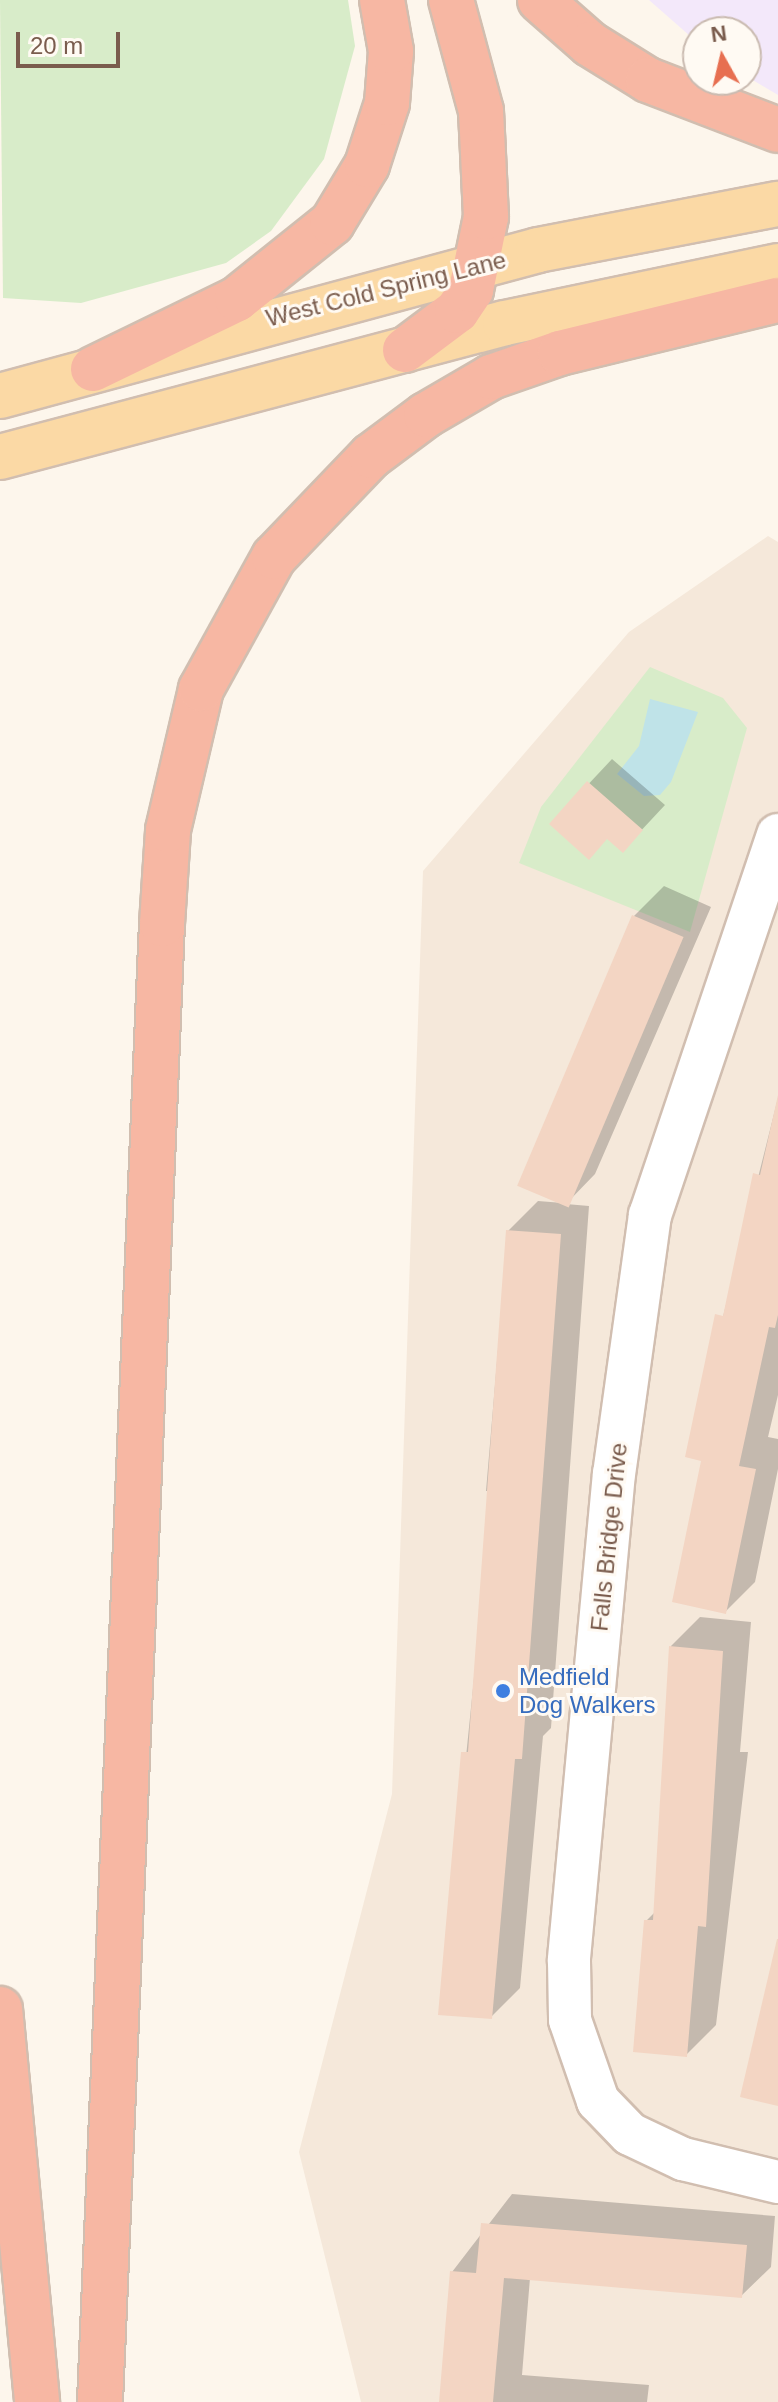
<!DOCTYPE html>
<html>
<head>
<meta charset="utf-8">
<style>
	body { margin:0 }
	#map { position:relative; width:778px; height:2402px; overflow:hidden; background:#fdf6ec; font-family:Helvetica,sans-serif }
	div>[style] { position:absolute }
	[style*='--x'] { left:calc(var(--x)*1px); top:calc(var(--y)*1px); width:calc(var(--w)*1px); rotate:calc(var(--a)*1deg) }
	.residential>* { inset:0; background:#f5e8da }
	.education>* { inset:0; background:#f3e8fa }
	.green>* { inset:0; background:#d8ecc9 }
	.water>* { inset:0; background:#bfe3e8 }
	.shadow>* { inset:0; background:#0003 }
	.building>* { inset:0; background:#f3d5c3; transform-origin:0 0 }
	.roads { filter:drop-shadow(2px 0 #d1beb0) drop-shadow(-2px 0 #d1beb0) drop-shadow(0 2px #d1beb0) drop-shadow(0 -2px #d1beb0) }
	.minor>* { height:42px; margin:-21px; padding:0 21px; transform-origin:21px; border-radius:21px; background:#fff }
	.primary>* { height:44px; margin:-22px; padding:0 22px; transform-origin:22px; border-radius:22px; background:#fbd9a5 }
	.motorway>* { height:44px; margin:-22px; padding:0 22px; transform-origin:22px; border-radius:22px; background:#f7b7a3 }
	.dots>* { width:22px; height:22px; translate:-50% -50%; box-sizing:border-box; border:4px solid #fffaf3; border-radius:50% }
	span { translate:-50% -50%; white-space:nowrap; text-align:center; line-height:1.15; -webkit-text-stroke:6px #fffaf3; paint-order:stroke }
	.street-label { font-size:24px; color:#7a5c4d }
	.shop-label { font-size:24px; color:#366cbe }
	.left { translate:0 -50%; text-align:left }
	.north { position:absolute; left:682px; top:16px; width:80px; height:80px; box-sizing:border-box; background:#fffaf3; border:2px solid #cabbb1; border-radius:50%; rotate:352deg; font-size:22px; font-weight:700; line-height:32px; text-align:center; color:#7a5c4d }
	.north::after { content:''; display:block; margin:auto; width:28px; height:36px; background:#e76f51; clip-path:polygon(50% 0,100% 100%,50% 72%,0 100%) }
	.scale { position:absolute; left:16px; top:32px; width:104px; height:36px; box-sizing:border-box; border:4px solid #7a5c4d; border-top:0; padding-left:10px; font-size:24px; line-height:28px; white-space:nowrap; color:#7a5c4d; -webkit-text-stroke:6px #fffaf3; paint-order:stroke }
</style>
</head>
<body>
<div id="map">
	<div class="residential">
		<div style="clip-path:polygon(768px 536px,778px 542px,778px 2402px,361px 2402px,299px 2152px,392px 1794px,423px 871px,629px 632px)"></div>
	</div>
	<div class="education">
		<div style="clip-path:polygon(649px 0,778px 0,778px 95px,746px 76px,746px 32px,698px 32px,698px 43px)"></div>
	</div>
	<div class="green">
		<div style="clip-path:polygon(0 0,348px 0,355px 46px,324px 159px,271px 231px,226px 263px,81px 303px,3px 298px)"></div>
		<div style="clip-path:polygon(650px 667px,723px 698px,747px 728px,690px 932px,519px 863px,541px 807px)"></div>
	</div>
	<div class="water">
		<div style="clip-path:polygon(650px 699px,698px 712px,671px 782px,660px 795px,644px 796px,617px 774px,639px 746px)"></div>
	</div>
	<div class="shadow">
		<div style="clip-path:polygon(612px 759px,665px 805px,623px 850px,608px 837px,552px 823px)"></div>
		<div style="clip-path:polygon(664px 886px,711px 907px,595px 1174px,566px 1204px,589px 1206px,551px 1728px,543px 1736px,520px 1988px,491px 2017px,440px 2013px,493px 1491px,486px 1491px,508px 1231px,538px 1201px,563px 1203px,634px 916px)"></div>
		<div style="clip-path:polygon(778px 1098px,778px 1395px,768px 1437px,778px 1439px,778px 1469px,755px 1582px,725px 1612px,704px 1459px,688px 1456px)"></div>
		<div style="clip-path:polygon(700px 1617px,751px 1622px,740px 1752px,748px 1752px,716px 2025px,686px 2055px,646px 1921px,656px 1911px,671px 1646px)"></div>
		<div style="clip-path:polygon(512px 2194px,775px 2216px,771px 2267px,741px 2296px,530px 2278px,522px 2375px,649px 2385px,647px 2402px,441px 2402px,452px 2272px)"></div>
	</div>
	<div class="building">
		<div style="clip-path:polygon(587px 781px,643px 830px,623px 853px,607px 839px,589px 860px,549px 824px)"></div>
		<div style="left:632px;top:915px;width:56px;height:294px;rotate:23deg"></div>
		<div style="clip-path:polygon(778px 1095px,778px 1315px,775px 1328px,769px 1327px,739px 1466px,756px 1469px,726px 1614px,672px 1602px,701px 1461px,685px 1457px,715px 1314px,723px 1316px,753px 1173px,760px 1175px)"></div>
		<div style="clip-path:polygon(506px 1230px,561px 1234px,522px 1759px,515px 1759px,492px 2019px,438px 2015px,461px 1752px,468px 1752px)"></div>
		<div style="clip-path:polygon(669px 1646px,723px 1651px,706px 1927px,698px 1926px,687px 2057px,633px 2052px,644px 1920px,653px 1920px)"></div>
		<div style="clip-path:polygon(777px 1939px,778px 1939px,778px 2106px,740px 2097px)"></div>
		<div style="clip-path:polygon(481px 2223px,747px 2245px,742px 2298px,504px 2278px,493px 2402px,439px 2402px,450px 2271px,476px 2273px)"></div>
	</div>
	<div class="roads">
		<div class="minor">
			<div style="--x:778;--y:835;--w:401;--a:108.6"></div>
			<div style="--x:650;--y:1215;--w:260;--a:97.9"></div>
			<div style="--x:614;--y:1473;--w:490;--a:95.3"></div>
			<div style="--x:569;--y:1961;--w:59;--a:89"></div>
			<div style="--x:570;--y:2020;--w:86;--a:70.9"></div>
			<div style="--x:598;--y:2101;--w:46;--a:45.9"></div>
			<div style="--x:630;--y:2134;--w:59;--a:25.3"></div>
			<div style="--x:683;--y:2159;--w:98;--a:13.6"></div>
		</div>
		<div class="primary">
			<div style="--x:0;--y:396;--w:557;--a:-15.18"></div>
			<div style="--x:538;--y:250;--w:244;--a:-10.9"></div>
			<div style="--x:0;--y:457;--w:522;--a:-14.86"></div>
			<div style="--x:505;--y:323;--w:279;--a:-11.8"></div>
		</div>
		<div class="motorway">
			<div style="--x:540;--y:0;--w:67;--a:41.3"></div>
			<div style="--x:590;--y:44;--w:68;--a:31.8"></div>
			<div style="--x:648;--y:80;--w:139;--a:21"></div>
			<div style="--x:405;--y:350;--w:65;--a:-36.9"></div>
			<div style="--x:457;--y:311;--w:25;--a:-56"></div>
			<div style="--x:471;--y:290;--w:75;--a:-78.4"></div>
			<div style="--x:486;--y:217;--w:106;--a:-92.7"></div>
			<div style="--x:481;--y:111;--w:115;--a:-105.1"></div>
			<div style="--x:93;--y:369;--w:160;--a:-25.9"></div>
			<div style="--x:237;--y:299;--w:122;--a:-38.7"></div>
			<div style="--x:332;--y:223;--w:68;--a:-58.9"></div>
			<div style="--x:367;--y:165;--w:65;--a:-72.1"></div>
			<div style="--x:387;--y:103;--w:52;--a:-85.6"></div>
			<div style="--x:391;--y:51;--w:52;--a:-100"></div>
			<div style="--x:0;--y:2009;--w:395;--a:84.6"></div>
			<div style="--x:100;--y:2402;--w:1479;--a:-87.6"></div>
			<div style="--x:162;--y:924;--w:94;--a:-86.3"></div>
			<div style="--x:168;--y:830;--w:145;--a:-76.8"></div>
			<div style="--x:201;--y:689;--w:151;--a:-61.1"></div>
			<div style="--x:274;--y:557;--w:140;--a:-46.2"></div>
			<div style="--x:371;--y:456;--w:69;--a:-36.7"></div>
			<div style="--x:426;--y:415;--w:75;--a:-30.3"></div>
			<div style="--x:491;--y:377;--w:73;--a:-19.2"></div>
			<div style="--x:560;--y:353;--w:224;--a:-13.7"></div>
		</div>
	</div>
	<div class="dots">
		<div style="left:503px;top:1691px;background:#3f7fe0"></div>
	</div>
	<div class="street-label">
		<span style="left:386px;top:289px;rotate:-14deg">West Cold Spring Lane</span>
		<span style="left:609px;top:1537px;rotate:-84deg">Falls Bridge Drive</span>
	</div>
	<div class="shop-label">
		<span class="left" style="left:519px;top:1691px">Medfield<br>Dog Walkers</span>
	</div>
	<div class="north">N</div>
	<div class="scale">20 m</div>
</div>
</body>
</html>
